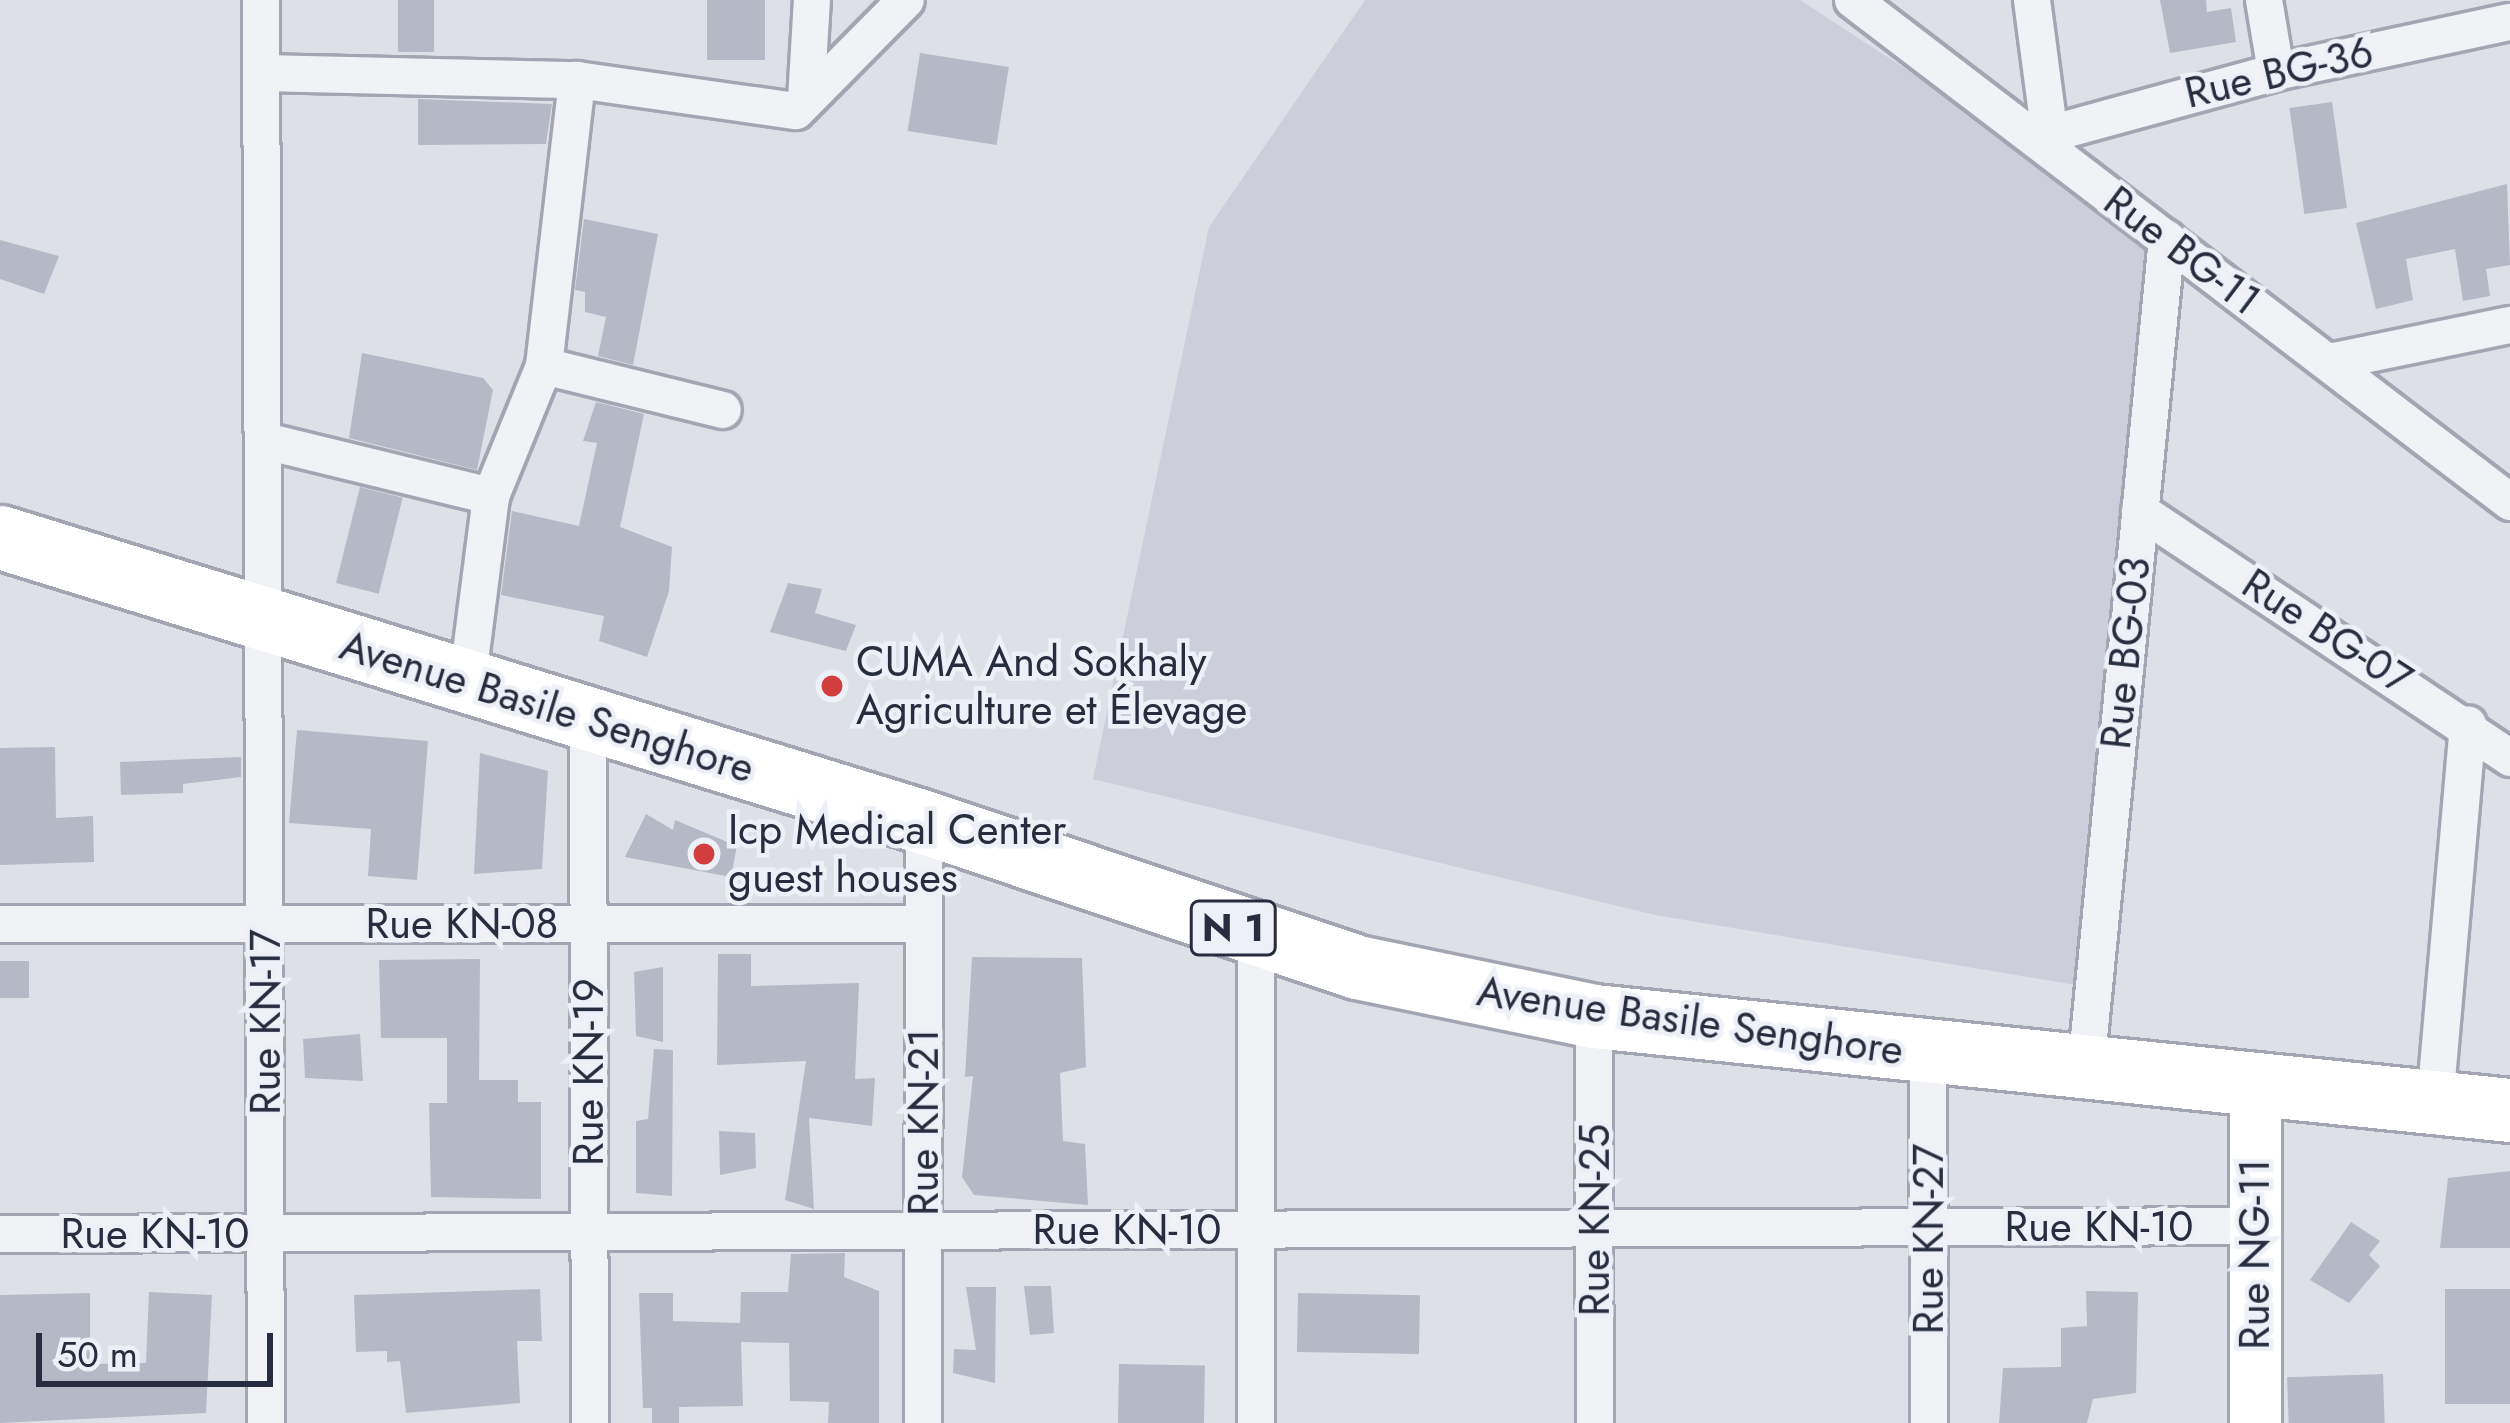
<!DOCTYPE html>
<html>
<head>
<meta charset="utf-8">
<style>
	body { margin:0 }
	#map { position:relative; width:2510px; height:1423px; overflow:hidden; background:#dee0e8; font-family:Jost,sans-serif }
	div>[style] { position:absolute }
	[style*='--x'] { left:calc(var(--x)*1px); top:calc(var(--y)*1px); width:calc(var(--w)*1px); rotate:calc(var(--a)*1deg) }
	.built>* { inset:0; background:#cccfda }
	.building>* { inset:0; background:#b5b9c5; transform-origin:0 0 }
	.roads { filter:drop-shadow(3px 0 #a3a6b2) drop-shadow(-3px 0 #a3a6b2) drop-shadow(0 3px #a3a6b2) drop-shadow(0 -3px #a3a6b2) }
	.street>* { height:36px; margin:-18px; padding:0 18px; transform-origin:18px; border-radius:18px; background:#f1f2f6 }
	.secondary>* { height:51px; margin:-25.5px; padding:0 25.5px; transform-origin:25.5px; border-radius:25.5px; background:#fff }
	.highway>* { height:63px; margin:-31.5px; padding:0 31.5px; transform-origin:31.5px; border-radius:31.5px; background:#fff }
	.dots>* { width:33px; height:33px; translate:-50% -50%; box-sizing:border-box; border:6px solid #edf0f6; border-radius:50% }
	span { translate:-50% -50%; white-space:nowrap; text-align:center; line-height:1.15; -webkit-text-stroke:9px #edf0f6; paint-order:stroke }
	.shield-label span { padding:3px 9px; background:#edf0f6; border:3px solid; border-radius:9px; -webkit-text-stroke-width:0 }
	.shield-label { font-size:39px; color:#272c3f; font-weight:700 }
	.street-label { font-size:42px; color:#272c3f }
	.poi-label { font-size:42px; color:#272c3f }
	.left { translate:0 -50%; text-align:left }
	.scale { position:absolute; left:36px; top:1333px; width:237px; height:54px; box-sizing:border-box; border:6px solid #272c3f; border-top:0; padding-left:15px; font-size:36px; line-height:42px; white-space:nowrap; color:#272c3f; -webkit-text-stroke:9px #edf0f6; paint-order:stroke }
</style>
</head>
<body>
<div id="map">
	<div class="built">
		<div style="clip-path:polygon(1365px 0,1800px 0,2167px 239px,2094px 988px,1655px 915px,1093px 779px,1209px 227px)"></div>
	</div>
	<div class="building">
		<div style="left:398px;top:0;width:36px;height:52px"></div>
		<div style="left:707px;top:0;width:58px;height:60px"></div>
		<div style="clip-path:polygon(2160px 0,2206px 0,2207px 12px,2231px 8px,2236px 42px,2170px 53px)"></div>
		<div style="left:920px;top:53px;width:90px;height:79px;rotate:9deg"></div>
		<div style="clip-path:polygon(418px 99px,552px 104px,546px 144px,418px 145px)"></div>
		<div style="left:2332px;top:102px;width:107px;height:43px;rotate:82deg"></div>
		<div style="clip-path:polygon(2507px 184px,2510px 265px,2486px 269px,2490px 296px,2463px 301px,2455px 249px,2406px 259px,2413px 300px,2376px 309px,2356px 223px)"></div>
		<div style="clip-path:polygon(584px 219px,658px 234px,633px 365px,598px 356px,606px 317px,585px 312px,585px 292px,575px 290px)"></div>
		<div style="clip-path:polygon(0 240px,59px 256px,44px 294px,0 279px)"></div>
		<div style="clip-path:polygon(362px 353px,483px 378px,493px 390px,477px 470px,349px 438px)"></div>
		<div style="clip-path:polygon(596px 402px,644px 414px,620px 527px,672px 547px,669px 591px,647px 657px,599px 641px,604px 616px,501px 595px,512px 511px,579px 526px,597px 443px,583px 441px)"></div>
		<div style="left:360px;top:487px;width:44px;height:99px;rotate:14deg"></div>
		<div style="clip-path:polygon(788px 583px,822px 589px,815px 613px,856px 625px,846px 651px,770px 632px)"></div>
		<div style="clip-path:polygon(297px 730px,428px 741px,417px 880px,368px 876px,371px 829px,289px 823px)"></div>
		<div style="clip-path:polygon(55px 747px,56px 818px,93px 816px,94px 862px,0 865px,0 748px)"></div>
		<div style="clip-path:polygon(480px 753px,548px 771px,542px 869px,474px 874px)"></div>
		<div style="clip-path:polygon(241px 757px,241px 777px,183px 784px,183px 793px,121px 795px,120px 762px)"></div>
		<div style="clip-path:polygon(646px 814px,673px 830px,675px 820px,737px 846px,731px 877px,625px 857px)"></div>
		<div style="clip-path:polygon(718px 954px,751px 954px,751px 986px,859px 983px,855px 1079px,875px 1078px,872px 1126px,809px 1118px,814px 1209px,785px 1200px,806px 1061px,717px 1065px)"></div>
		<div style="clip-path:polygon(972px 957px,1082px 958px,1086px 1067px,1060px 1073px,1063px 1141px,1085px 1144px,1088px 1205px,974px 1195px,962px 1177px,973px 1076px,965px 1077px)"></div>
		<div style="clip-path:polygon(480px 959px,479px 1080px,518px 1080px,518px 1102px,541px 1102px,541px 1199px,431px 1197px,429px 1103px,447px 1103px,447px 1038px,381px 1038px,379px 960px)"></div>
		<div style="left:0;top:961px;width:29px;height:37px"></div>
		<div style="clip-path:polygon(663px 967px,663px 1042px,636px 1036px,634px 972px)"></div>
		<div style="clip-path:polygon(360px 1034px,363px 1081px,305px 1078px,303px 1039px)"></div>
		<div style="clip-path:polygon(654px 1049px,673px 1050px,672px 1196px,636px 1193px,636px 1121px,648px 1119px)"></div>
		<div style="clip-path:polygon(719px 1131px,755px 1133px,756px 1168px,720px 1175px)"></div>
		<div style="clip-path:polygon(2510px 1171px,2510px 1248px,2440px 1248px,2448px 1178px)"></div>
		<div style="clip-path:polygon(2351px 1222px,2380px 1241px,2369px 1255px,2380px 1266px,2349px 1303px,2310px 1280px)"></div>
		<div style="clip-path:polygon(845px 1253px,844px 1277px,879px 1291px,879px 1423px,828px 1423px,829px 1402px,790px 1401px,789px 1343px,741px 1342px,743px 1406px,679px 1407px,679px 1423px,652px 1423px,652px 1408px,643px 1408px,639px 1293px,673px 1293px,673px 1321px,740px 1323px,741px 1292px,788px 1292px,791px 1254px)"></div>
		<div style="clip-path:polygon(1024px 1286px,1051px 1286px,1054px 1333px,1030px 1335px)"></div>
		<div style="clip-path:polygon(966px 1287px,996px 1287px,995px 1383px,953px 1373px,954px 1349px,976px 1350px)"></div>
		<div style="clip-path:polygon(540px 1289px,542px 1341px,517px 1341px,520px 1403px,406px 1413px,400px 1361px,387px 1362px,387px 1351px,356px 1352px,354px 1295px)"></div>
		<div style="left:2510px;top:1289px;width:115px;height:65px;rotate:90deg"></div>
		<div style="clip-path:polygon(2086px 1291px,2138px 1292px,2136px 1393px,2093px 1399px,2087px 1423px,1999px 1423px,2003px 1368px,2061px 1367px,2061px 1328px,2087px 1326px)"></div>
		<div style="clip-path:polygon(149px 1292px,212px 1295px,206px 1413px,0 1423px,0 1295px,90px 1293px,90px 1364px,146px 1363px)"></div>
		<div style="left:1298px;top:1293px;width:122px;height:59px;rotate:1deg"></div>
		<div style="left:1119px;top:1364px;width:86px;height:59px;rotate:1deg"></div>
		<div style="left:2383px;top:1374px;width:49px;height:96px;rotate:88deg"></div>
	</div>
	<div class="roads">
		<div class="street">
			<div style="--x:261;--y:0;--w:1423;--a:89.8"></div>
			<div style="--x:1853;--y:0;--w:827;--a:37.38"></div>
			<div style="--x:2032;--y:0;--w:130;--a:82.5"></div>
			<div style="--x:2264;--y:0;--w:73;--a:80.5"></div>
			<div style="--x:262;--y:73;--w:315;--a:1.3"></div>
			<div style="--x:577;--y:80;--w:221;--a:8.1"></div>
			<div style="--x:796;--y:111;--w:156;--a:-45.3"></div>
			<div style="--x:806;--y:100;--w:100;--a:-86.6"></div>
			<div style="--x:2035;--y:138;--w:250;--a:-15.3"></div>
			<div style="--x:2276;--y:72;--w:239;--a:-12.1"></div>
			<div style="--x:2329;--y:362;--w:185;--a:-11.6"></div>
			<div style="--x:544;--y:366;--w:184;--a:13.8"></div>
			<div style="--x:265;--y:441;--w:233;--a:13.7"></div>
			<div style="--x:2140;--y:511;--w:445;--a:33.7"></div>
			<div style="--x:467;--y:684;--w:190;--a:-82.7"></div>
			<div style="--x:491;--y:496;--w:140;--a:-67.8"></div>
			<div style="--x:544;--y:366;--w:288;--a:-83.4"></div>
			<div style="--x:588;--y:721;--w:702;--a:89.84"></div>
			<div style="--x:0;--y:924;--w:924;--a:0"></div>
			<div style="--x:1256;--y:936;--w:487;--a:90"></div>
			<div style="--x:1594;--y:1016;--w:407;--a:89.9"></div>
			<div style="--x:1928;--y:1054;--w:369;--a:89.8"></div>
			<div style="--x:2086;--y:1068;--w:833;--a:-84.42"></div>
			<div style="--x:2435;--y:1102;--w:379;--a:-85"></div>
			<div style="--x:0;--y:1234;--w:2254;--a:-0.2"></div>
			<div style="--x:923;--y:1423;--w:601;--a:-89.9"></div>
		</div>
		<div class="secondary">
			<div style="--x:2255;--y:1084;--w:339;--a:90"></div>
		</div>
		<div class="highway">
			<div style="--x:0;--y:537;--w:967;--a:17.14"></div>
			<div style="--x:924;--y:822;--w:457;--a:18.5"></div>
			<div style="--x:1357;--y:967;--w:242;--a:11.7"></div>
			<div style="--x:1594;--y:1016;--w:921;--a:5.86"></div>
		</div>
	</div>
	<div class="dots">
		<div style="left:832px;top:686px;background:#d23e3e"></div>
		<div style="left:704px;top:854px;background:#d23e3e"></div>
	</div>
	<div class="shield-label">
		<span style="left:1233px;top:928px">N 1</span>
	</div>
	<div class="street-label">
		<span style="left:2279px;top:73px;rotate:-13deg">Rue BG-36</span>
		<span style="left:2182px;top:251px;rotate:37deg">Rue BG-11</span>
		<span style="left:2327px;top:632px;rotate:33deg">Rue BG-07</span>
		<span style="left:2126px;top:653px;rotate:-84deg">Rue BG-03</span>
		<span style="left:547px;top:707px;rotate:17deg">Avenue Basile Senghore</span>
		<span style="left:462px;top:924px">Rue KN-08</span>
		<span style="left:1690px;top:1021px;rotate:8deg">Avenue Basile Senghore</span>
		<span style="left:266px;top:1022px;rotate:-90deg">Rue KN-17</span>
		<span style="left:589px;top:1072px;rotate:-90deg">Rue KN-19</span>
		<span style="left:924px;top:1122px;rotate:-90deg">Rue KN-21</span>
		<span style="left:1595px;top:1220px;rotate:-90deg">Rue KN-25</span>
		<span style="left:2099px;top:1227px">Rue KN-10</span>
		<span style="left:1127px;top:1230px">Rue KN-10</span>
		<span style="left:155px;top:1234px">Rue KN-10</span>
		<span style="left:1929px;top:1239px;rotate:-90deg">Rue KN-27</span>
		<span style="left:2255px;top:1254px;rotate:-90deg">Rue NG-11</span>
	</div>
	<div class="poi-label">
		<span class="left" style="left:856px;top:686px">CUMA And Sokhaly<br>Agriculture et Élevage</span>
		<span class="left" style="left:728px;top:854px">Icp Medical Center<br>guest houses</span>
	</div>
	<div class="scale">50 m</div>
</div>
</body>
</html>
